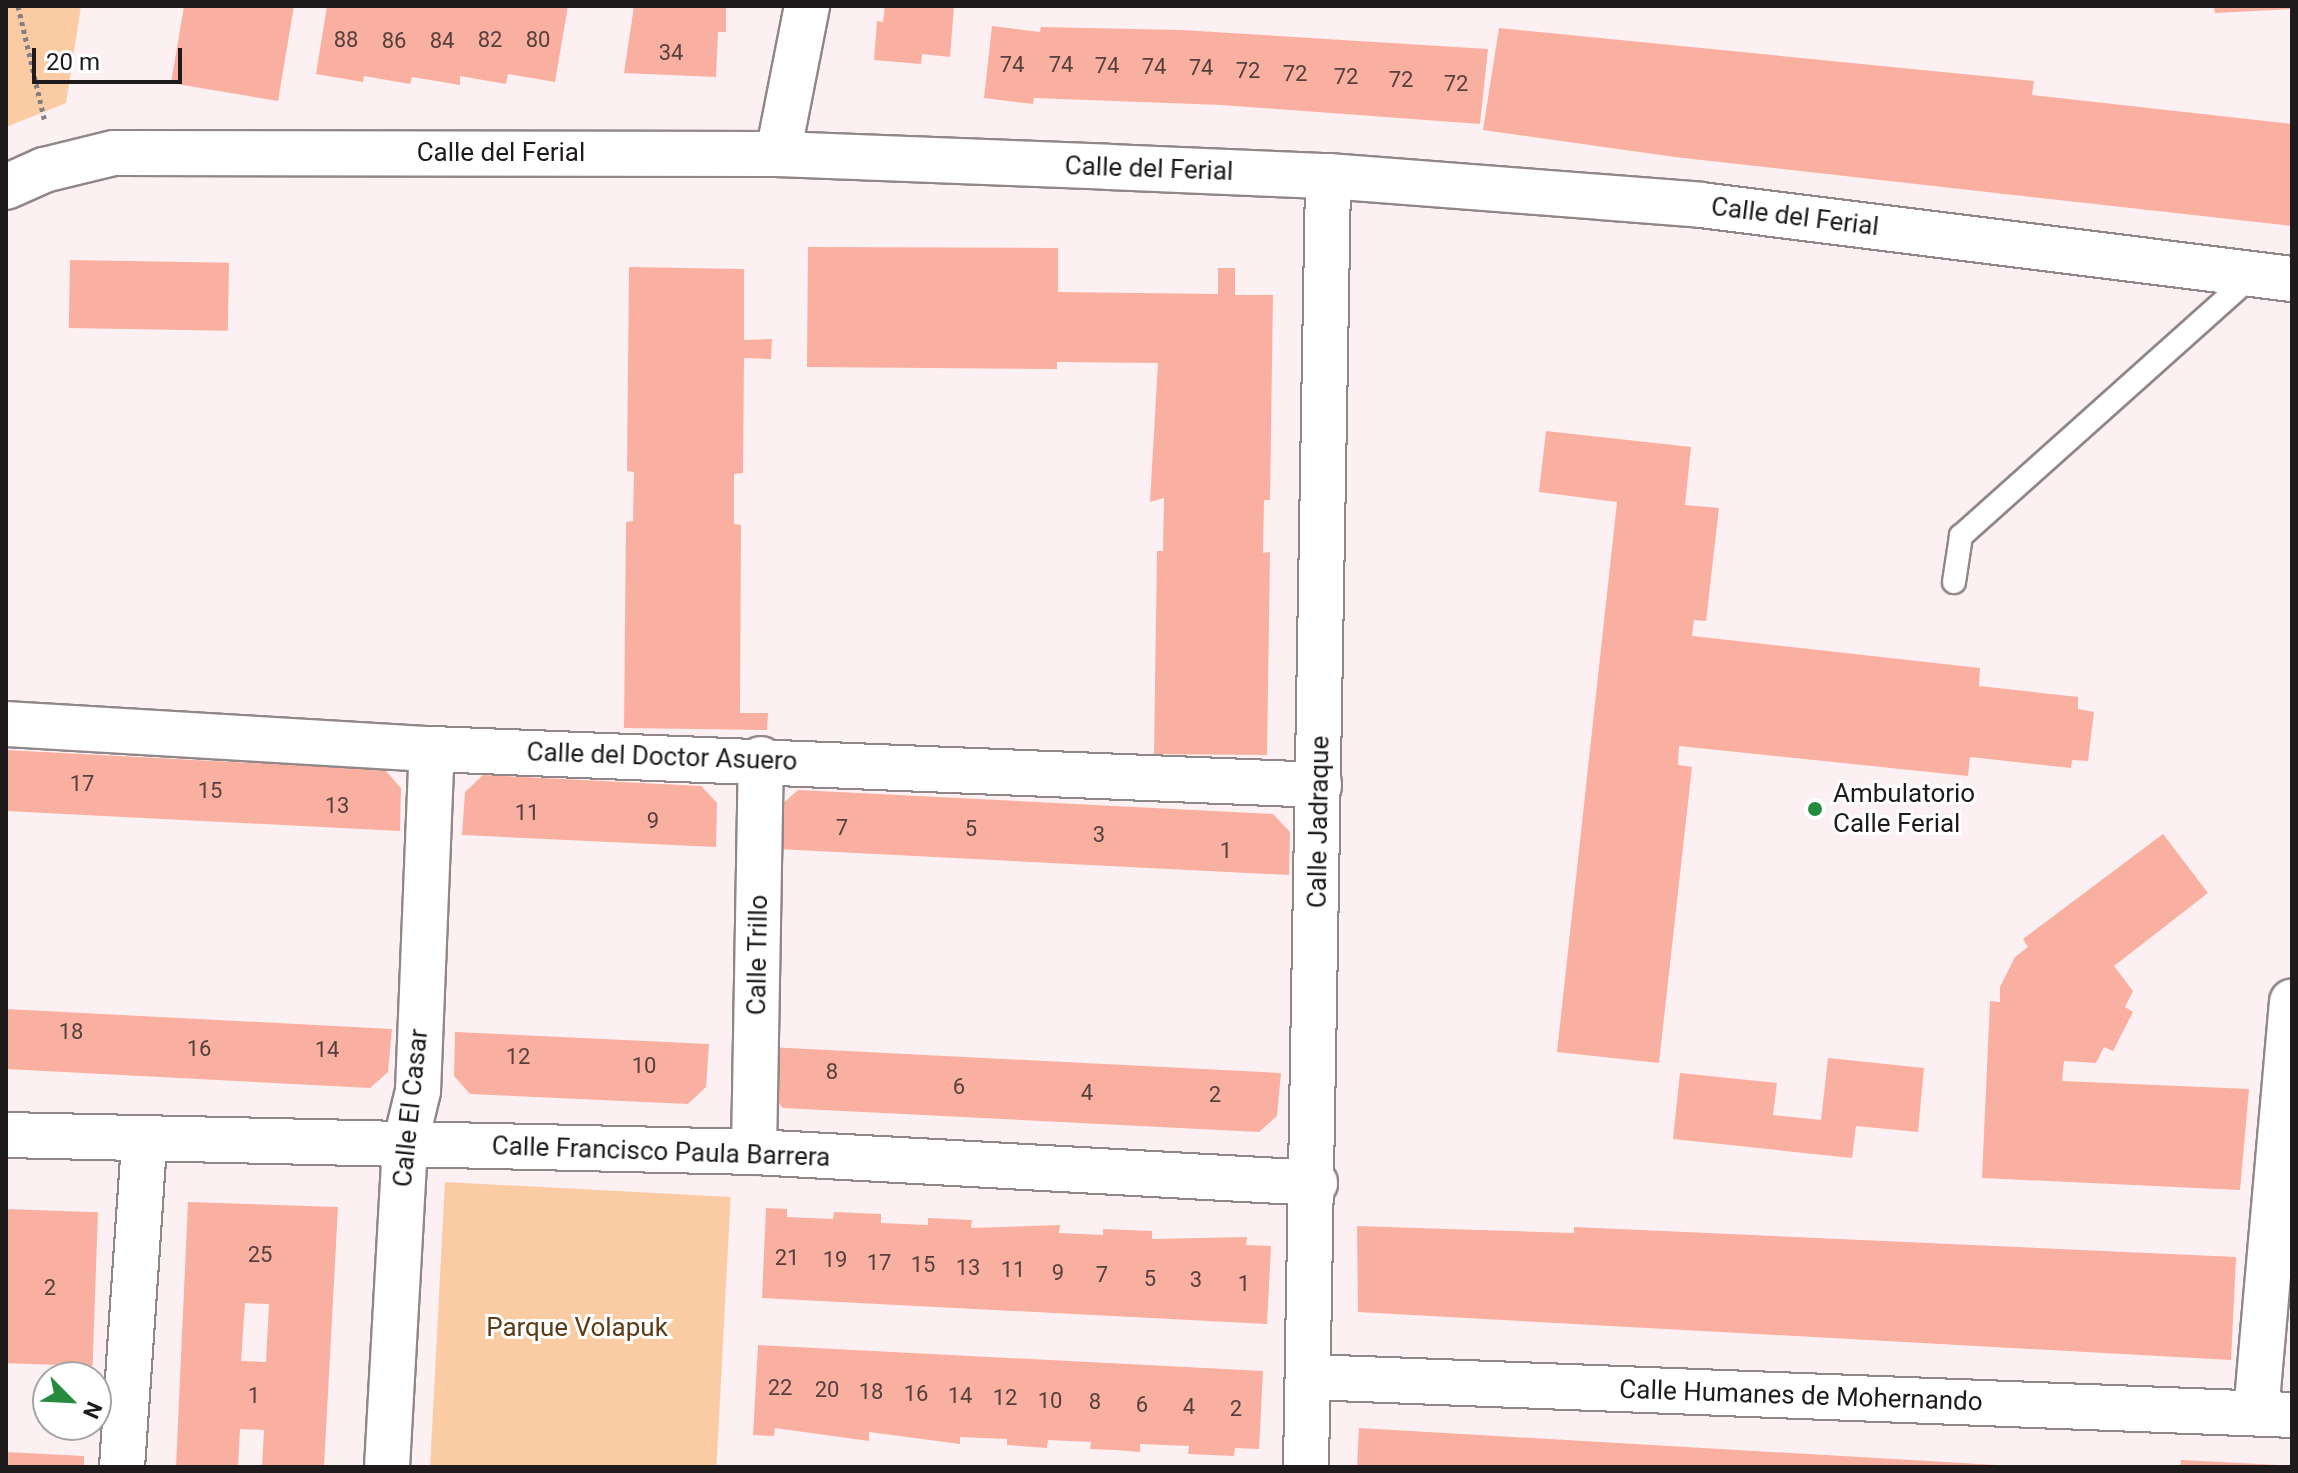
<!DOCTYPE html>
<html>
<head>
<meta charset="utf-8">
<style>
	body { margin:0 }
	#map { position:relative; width:2298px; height:1473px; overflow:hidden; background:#fdf0f3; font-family:Roboto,sans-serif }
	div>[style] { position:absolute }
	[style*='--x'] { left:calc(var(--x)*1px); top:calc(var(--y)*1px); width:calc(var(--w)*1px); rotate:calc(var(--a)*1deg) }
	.green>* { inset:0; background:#fbcba3; transform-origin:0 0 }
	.building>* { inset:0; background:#fab0a0; transform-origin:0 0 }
	.path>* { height:5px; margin-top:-2.5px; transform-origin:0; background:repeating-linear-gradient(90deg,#857d7f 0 4px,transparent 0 8px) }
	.roads { filter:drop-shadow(2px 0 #918688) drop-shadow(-2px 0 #918688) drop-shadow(0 2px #918688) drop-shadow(0 -2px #918688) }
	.lane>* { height:22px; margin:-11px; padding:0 11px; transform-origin:11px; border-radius:11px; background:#fff }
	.street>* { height:44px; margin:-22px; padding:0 22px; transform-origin:22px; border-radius:22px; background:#fff }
	.dots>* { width:22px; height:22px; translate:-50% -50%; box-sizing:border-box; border:4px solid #fff; border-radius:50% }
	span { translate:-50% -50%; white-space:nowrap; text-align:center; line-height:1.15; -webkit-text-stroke:6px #fff; paint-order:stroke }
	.number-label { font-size:22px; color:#56403d }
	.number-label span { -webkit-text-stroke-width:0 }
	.street-label { font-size:26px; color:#1f1b1c }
	.poi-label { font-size:26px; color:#1f1b1c }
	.left { translate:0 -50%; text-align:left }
	.park-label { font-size:26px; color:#5f3a16 }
	.frame { position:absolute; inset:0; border:8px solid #1f1b1c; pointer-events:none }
	.north { position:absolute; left:32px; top:1361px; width:80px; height:80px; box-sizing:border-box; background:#fff; border:2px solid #a5a4a4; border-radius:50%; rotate:114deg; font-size:22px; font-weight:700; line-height:32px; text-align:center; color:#1f1b1c }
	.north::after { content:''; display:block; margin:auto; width:28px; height:36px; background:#268a3f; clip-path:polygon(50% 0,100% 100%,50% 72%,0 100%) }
	.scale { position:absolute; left:32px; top:48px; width:150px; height:36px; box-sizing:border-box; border:4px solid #1f1b1c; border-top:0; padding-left:10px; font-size:24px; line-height:28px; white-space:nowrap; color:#1f1b1c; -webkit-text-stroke:6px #fff; paint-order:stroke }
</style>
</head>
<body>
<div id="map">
	<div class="green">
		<div style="clip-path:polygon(6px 6px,81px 6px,66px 103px,6px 127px)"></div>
		<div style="left:445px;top:1182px;width:286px;height:285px;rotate:3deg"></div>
	</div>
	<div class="building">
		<div style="clip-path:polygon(184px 6px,294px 6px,278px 101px,171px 83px)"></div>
		<div style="clip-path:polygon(327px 6px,568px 6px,555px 82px,508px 74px,506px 84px,460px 76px,460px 85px,412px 77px,410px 84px,364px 76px,363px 82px,316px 74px)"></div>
		<div style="clip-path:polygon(634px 6px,726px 6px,726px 32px,718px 32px,716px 77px,624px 73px)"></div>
		<div style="clip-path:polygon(885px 6px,954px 6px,950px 57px,922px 54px,921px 64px,874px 60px,877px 21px,883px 22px)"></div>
		<div style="clip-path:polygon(2214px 6px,2292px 6px,2292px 9px,2215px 13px)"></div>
		<div style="clip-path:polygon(992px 26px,1040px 32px,1041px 27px,1182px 30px,1488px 49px,1480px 124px,1221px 105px,1034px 98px,1033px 104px,984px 98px)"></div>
		<div style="clip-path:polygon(1499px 28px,2034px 81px,2032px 95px,2292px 124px,2292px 226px,1675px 157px,1483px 130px)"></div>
		<div style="clip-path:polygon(808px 247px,1058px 248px,1058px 292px,1218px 294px,1218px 268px,1235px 268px,1235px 295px,1273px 295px,1270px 500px,1264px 500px,1263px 553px,1270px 552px,1267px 755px,1154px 754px,1157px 551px,1163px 551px,1164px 498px,1150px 502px,1158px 363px,1057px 362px,1057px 369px,807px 367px)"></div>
		<div style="left:70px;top:260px;width:159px;height:68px;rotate:1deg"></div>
		<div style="clip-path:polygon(629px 267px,744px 269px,744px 340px,772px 339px,771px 359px,744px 358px,743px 473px,734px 474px,734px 524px,741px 525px,740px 713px,768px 713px,767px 730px,624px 728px,626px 522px,633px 521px,634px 472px,627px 471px)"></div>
		<div style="clip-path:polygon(1546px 431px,1691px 447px,1685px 505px,1719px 508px,1706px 621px,1694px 620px,1692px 636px,1980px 668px,1979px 686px,2078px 697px,2078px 709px,2094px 712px,2088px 761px,2072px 760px,2071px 768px,1970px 757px,1968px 776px,1679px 746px,1678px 765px,1692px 767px,1659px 1063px,1557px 1052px,1617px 502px,1539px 492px)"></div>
		<div style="clip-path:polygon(6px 750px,385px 770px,401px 788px,400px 831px,6px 811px)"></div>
		<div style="clip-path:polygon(483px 775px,701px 786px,717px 803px,716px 847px,462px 835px,465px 792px)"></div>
		<div style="clip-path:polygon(798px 790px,1273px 814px,1290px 832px,1289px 875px,777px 849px,780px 806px)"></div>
		<div style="clip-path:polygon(2163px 834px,2208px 893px,2114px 966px,2133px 991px,2125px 1007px,2133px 1012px,2113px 1051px,2104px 1047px,2096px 1063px,2064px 1061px,2062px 1081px,2249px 1089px,2240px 1190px,1982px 1178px,1990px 1001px,2000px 1002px,2000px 987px,2015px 957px,2028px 947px,2023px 939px)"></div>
		<div style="clip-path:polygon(6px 1009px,392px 1029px,388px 1072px,370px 1088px,6px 1069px)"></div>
		<div style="clip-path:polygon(455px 1032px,709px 1044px,706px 1087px,688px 1104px,470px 1094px,454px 1076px)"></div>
		<div style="clip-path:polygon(769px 1047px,1281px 1073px,1277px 1116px,1259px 1132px,783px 1108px,767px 1091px)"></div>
		<div style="clip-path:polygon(1828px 1058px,1924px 1068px,1918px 1132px,1856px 1126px,1852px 1158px,1673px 1139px,1680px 1073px,1777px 1083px,1773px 1115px,1821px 1120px)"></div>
		<div style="clip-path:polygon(evenodd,188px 1202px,338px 1207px,324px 1467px,262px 1467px,264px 1430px,240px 1429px,238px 1467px,176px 1467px,188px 1202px,245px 1303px,269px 1304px,266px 1362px,241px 1361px,245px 1303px)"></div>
		<div style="clip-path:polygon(766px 1208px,787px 1209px,787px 1217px,833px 1219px,834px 1212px,881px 1214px,881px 1223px,928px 1225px,928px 1218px,972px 1220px,971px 1228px,1060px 1225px,1059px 1233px,1103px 1235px,1103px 1229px,1152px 1231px,1152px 1239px,1247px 1237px,1246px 1245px,1271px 1246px,1267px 1324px,762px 1298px)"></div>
		<div style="left:6px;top:1209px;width:92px;height:154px;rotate:2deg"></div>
		<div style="clip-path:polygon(1357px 1226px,1574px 1233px,1574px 1227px,2236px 1257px,2231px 1360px,1358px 1312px)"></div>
		<div style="clip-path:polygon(758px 1345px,1263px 1371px,1259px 1449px,1235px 1448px,1234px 1456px,1188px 1454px,1189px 1446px,1140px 1444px,1140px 1452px,1115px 1450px,1090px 1449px,1091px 1442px,1048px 1440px,1047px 1448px,1007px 1445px,1007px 1439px,960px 1437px,960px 1444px,869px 1432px,869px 1441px,775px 1428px,774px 1436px,753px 1435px)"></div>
		<div style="clip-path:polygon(1359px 1428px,1997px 1465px,1997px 1467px,1357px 1467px)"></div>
		<div style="clip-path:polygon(6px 1452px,84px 1456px,84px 1467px,6px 1467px)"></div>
		<div style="clip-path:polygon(2181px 1460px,2279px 1465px,2279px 1467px,2180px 1467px)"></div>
	</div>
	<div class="path">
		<div style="--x:18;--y:6;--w:119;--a:76.9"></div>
	</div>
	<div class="roads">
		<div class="lane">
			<div style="--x:1954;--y:582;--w:47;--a:-81.3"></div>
			<div style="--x:1961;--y:536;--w:392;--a:-41.8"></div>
		</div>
		<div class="street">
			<div style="--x:778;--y:154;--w:151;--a:-78.9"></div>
			<div style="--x:6;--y:187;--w:42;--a:-24.1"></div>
			<div style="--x:44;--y:170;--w:72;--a:-13.7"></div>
			<div style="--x:114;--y:153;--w:664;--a:0.09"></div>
			<div style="--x:778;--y:154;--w:331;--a:2.2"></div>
			<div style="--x:1109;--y:167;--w:219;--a:2.4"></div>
			<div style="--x:1328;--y:176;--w:374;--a:4.4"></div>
			<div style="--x:1701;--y:205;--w:596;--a:7.14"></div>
			<div style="--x:6;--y:724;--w:427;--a:3.4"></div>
			<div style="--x:432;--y:749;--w:888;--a:2.32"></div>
			<div style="--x:6;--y:1135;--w:748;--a:1.3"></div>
			<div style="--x:754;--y:1152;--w:562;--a:3.16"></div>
			<div style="--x:754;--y:1152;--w:393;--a:-89"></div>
			<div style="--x:1309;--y:1377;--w:984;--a:2.21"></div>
			<div style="--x:2256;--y:1413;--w:413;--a:-85"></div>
			<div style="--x:122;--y:1467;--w:327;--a:-86.1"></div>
			<div style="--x:387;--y:1467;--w:323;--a:-86.8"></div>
			<div style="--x:405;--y:1145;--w:56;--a:-76.5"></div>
			<div style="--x:418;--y:1091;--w:342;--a:-87.7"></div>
			<div style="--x:1306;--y:1467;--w:1291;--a:-89.02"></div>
		</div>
	</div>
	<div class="dots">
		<div style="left:1815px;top:809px;background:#268a3f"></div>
	</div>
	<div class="number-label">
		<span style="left:346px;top:40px">88</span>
		<span style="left:490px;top:40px">82</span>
		<span style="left:538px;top:40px">80</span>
		<span style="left:394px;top:41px">86</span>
		<span style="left:442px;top:41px">84</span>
		<span style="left:671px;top:53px">34</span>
		<span style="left:1012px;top:65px">74</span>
		<span style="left:1061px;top:65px">74</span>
		<span style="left:1107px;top:66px">74</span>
		<span style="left:1154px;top:67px">74</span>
		<span style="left:1201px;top:68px">74</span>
		<span style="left:1248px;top:71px">72</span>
		<span style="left:1295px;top:74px">72</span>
		<span style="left:1346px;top:77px">72</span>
		<span style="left:1401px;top:80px">72</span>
		<span style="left:1456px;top:84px">72</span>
		<span style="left:82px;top:784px">17</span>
		<span style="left:210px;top:791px">15</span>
		<span style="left:337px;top:806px">13</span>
		<span style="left:527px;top:813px">11</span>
		<span style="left:653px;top:821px">9</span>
		<span style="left:842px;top:828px">7</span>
		<span style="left:971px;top:829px">5</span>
		<span style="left:1099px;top:835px">3</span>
		<span style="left:1226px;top:851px">1</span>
		<span style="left:71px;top:1032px">18</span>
		<span style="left:199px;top:1049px">16</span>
		<span style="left:327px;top:1050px">14</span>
		<span style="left:518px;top:1057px">12</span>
		<span style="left:644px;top:1066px">10</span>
		<span style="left:832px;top:1072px">8</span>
		<span style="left:959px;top:1087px">6</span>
		<span style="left:1087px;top:1093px">4</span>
		<span style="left:1215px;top:1095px">2</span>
		<span style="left:260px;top:1255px">25</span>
		<span style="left:787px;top:1258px">21</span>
		<span style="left:835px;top:1260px">19</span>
		<span style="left:879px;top:1263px">17</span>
		<span style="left:923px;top:1265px">15</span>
		<span style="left:968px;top:1268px">13</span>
		<span style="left:1013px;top:1270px">11</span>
		<span style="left:1058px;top:1273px">9</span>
		<span style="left:1102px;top:1275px">7</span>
		<span style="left:1150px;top:1279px">5</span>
		<span style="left:1196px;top:1280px">3</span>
		<span style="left:1244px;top:1284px">1</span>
		<span style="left:50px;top:1288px">2</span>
		<span style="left:780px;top:1388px">22</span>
		<span style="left:827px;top:1390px">20</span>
		<span style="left:871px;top:1392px">18</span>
		<span style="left:916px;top:1394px">16</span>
		<span style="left:254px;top:1396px">1</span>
		<span style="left:960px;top:1396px">14</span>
		<span style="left:1005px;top:1398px">12</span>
		<span style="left:1050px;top:1401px">10</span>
		<span style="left:1095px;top:1402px">8</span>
		<span style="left:1142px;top:1405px">6</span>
		<span style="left:1189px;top:1407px">4</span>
		<span style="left:1236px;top:1409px">2</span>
	</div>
	<div class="street-label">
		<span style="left:501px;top:153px">Calle del Ferial</span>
		<span style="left:1149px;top:169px;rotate:2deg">Calle del Ferial</span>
		<span style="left:1795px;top:217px;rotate:7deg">Calle del Ferial</span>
		<span style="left:662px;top:757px;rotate:2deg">Calle del Doctor Asuero</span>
		<span style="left:1319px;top:822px;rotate:-89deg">Calle Jadraque</span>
		<span style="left:758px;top:955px;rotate:-89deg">Calle Trillo</span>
		<span style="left:411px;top:1108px;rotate:-84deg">Calle El Casar</span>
		<span style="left:661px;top:1152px;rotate:2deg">Calle Francisco Paula Barrera</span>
		<span style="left:1801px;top:1396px;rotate:2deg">Calle Humanes de Mohernando</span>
	</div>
	<div class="poi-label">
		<span class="left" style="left:1833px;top:809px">Ambulatorio<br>Calle Ferial</span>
	</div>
	<div class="park-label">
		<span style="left:577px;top:1328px">Parque Volapuk</span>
	</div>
	<div class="frame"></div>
	<div class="north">N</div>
	<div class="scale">20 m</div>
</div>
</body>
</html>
